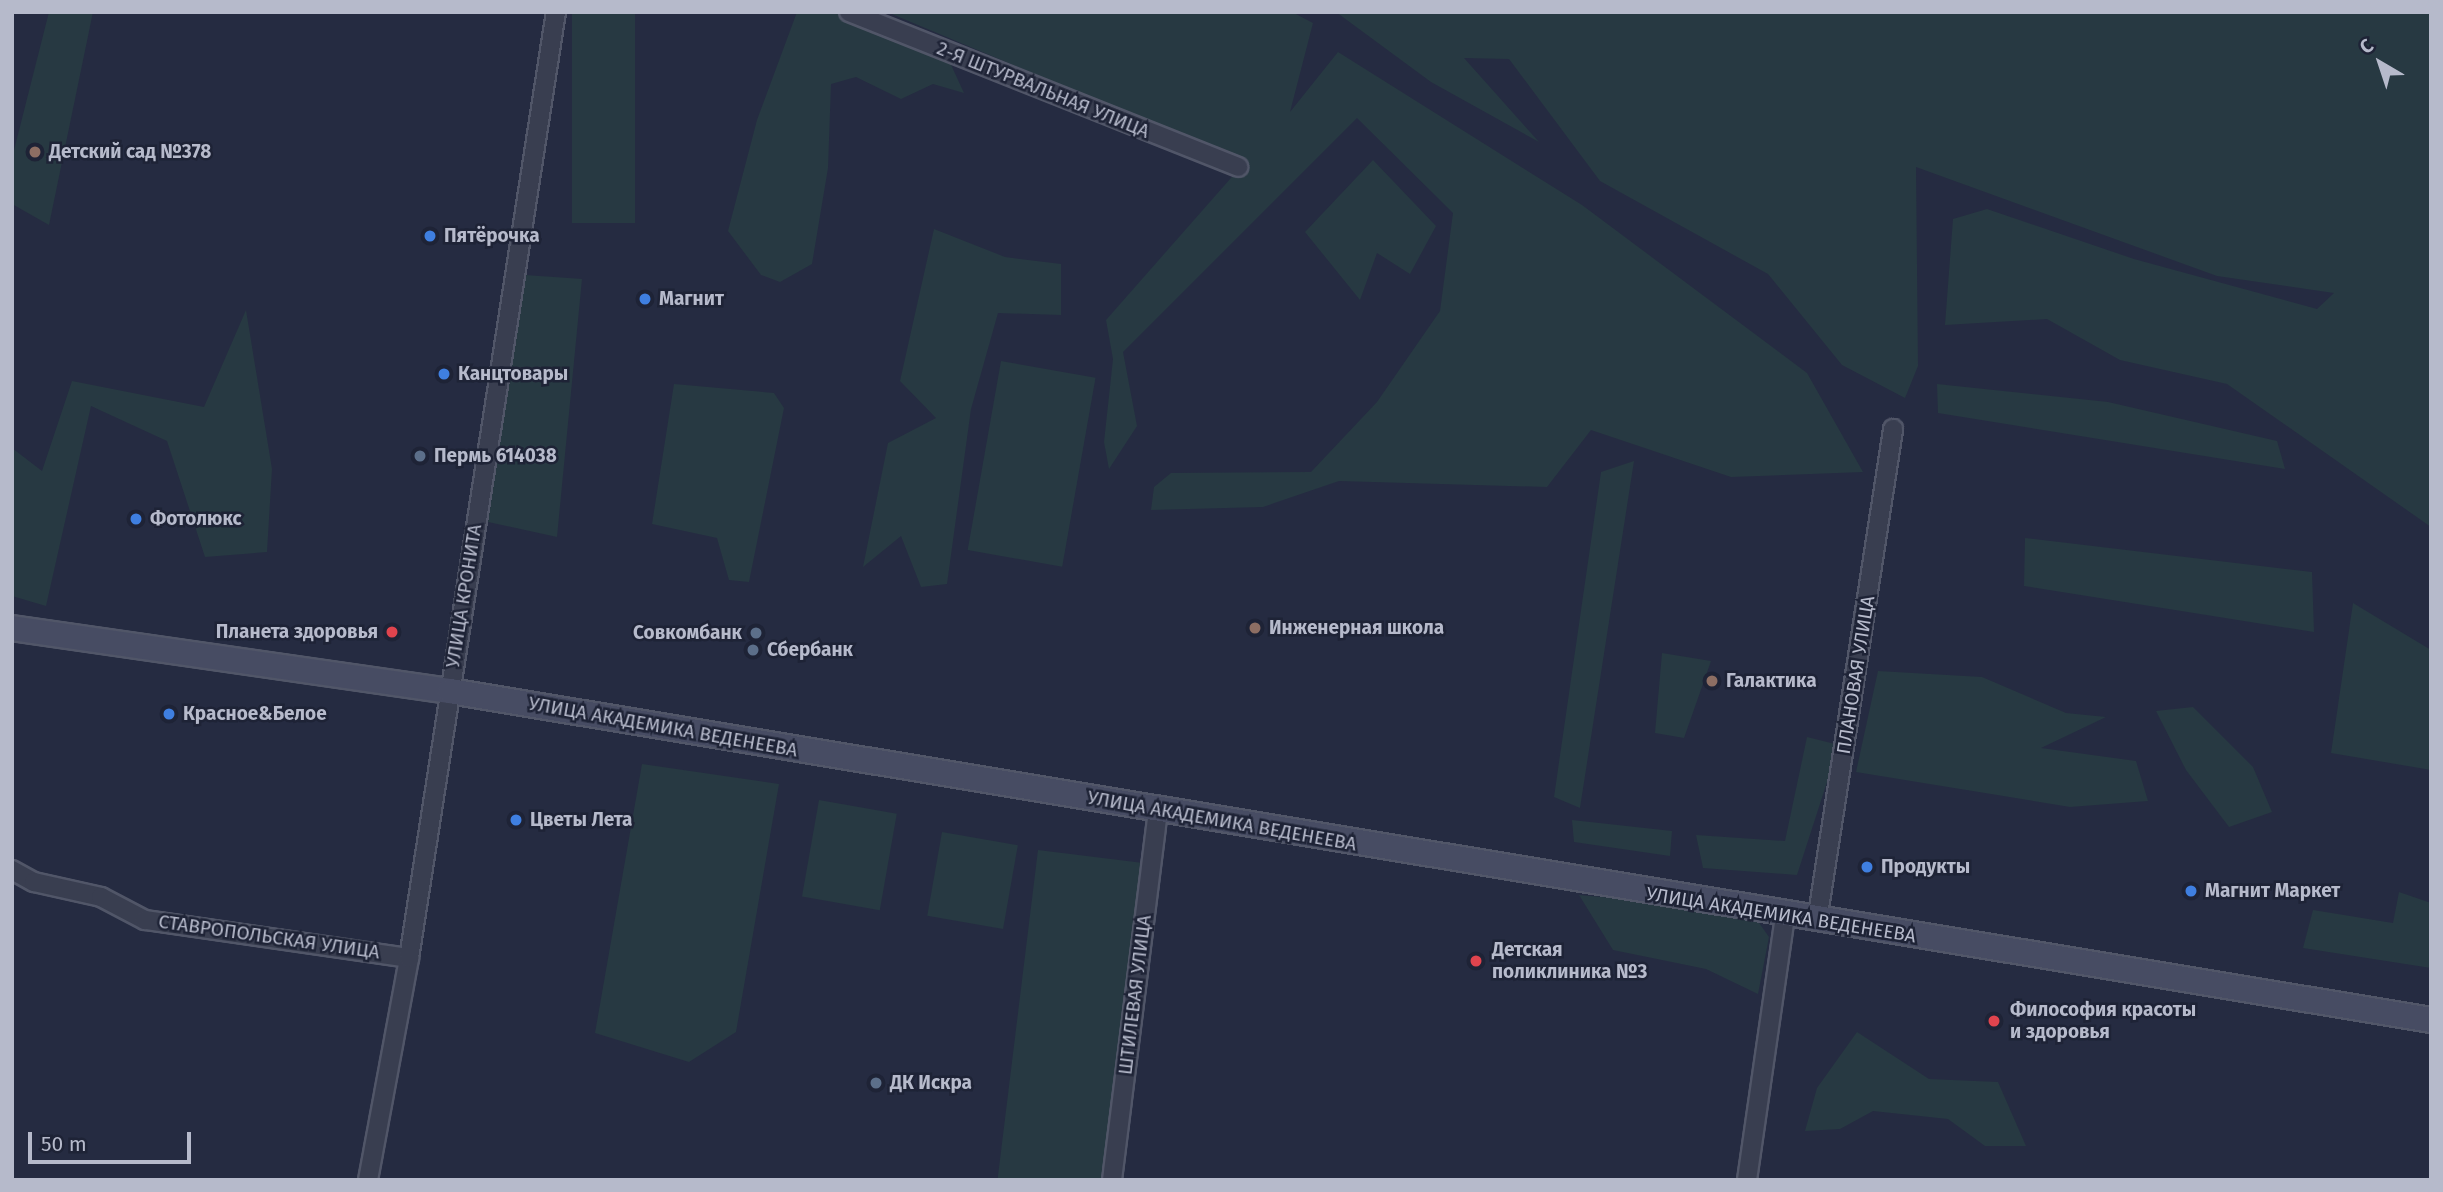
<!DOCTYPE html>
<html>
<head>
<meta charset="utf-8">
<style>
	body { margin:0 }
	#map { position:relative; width:2443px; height:1192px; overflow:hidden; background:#252b41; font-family:"Fira Sans",sans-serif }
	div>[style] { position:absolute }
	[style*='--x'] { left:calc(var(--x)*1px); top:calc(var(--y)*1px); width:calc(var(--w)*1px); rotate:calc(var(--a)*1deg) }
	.green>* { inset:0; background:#273942; transform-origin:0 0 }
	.roads { filter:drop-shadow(2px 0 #515668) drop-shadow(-2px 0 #515668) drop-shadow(0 2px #515668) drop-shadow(0 -2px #515668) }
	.street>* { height:18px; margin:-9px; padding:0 9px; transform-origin:9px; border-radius:9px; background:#393e50 }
	.secondary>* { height:24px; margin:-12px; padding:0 12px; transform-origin:12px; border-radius:12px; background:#474c63 }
	.dots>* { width:19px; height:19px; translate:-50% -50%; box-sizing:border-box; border:4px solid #1e2336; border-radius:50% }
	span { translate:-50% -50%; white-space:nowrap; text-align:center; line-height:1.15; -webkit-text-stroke:5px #1e2336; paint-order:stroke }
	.street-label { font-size:19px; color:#b6bacb }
	.poi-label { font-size:19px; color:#b6bacb; font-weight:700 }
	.left { translate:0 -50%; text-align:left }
	.right { translate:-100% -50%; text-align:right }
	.frame { position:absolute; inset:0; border:14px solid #b6bacb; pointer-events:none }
	.north { position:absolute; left:2345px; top:28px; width:70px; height:70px; -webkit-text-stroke:5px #1e2336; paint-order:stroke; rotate:321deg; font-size:19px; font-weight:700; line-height:28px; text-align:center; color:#b6bacb }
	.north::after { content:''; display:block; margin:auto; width:24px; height:32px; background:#b6bacb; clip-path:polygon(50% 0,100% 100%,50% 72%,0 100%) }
	.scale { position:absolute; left:28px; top:1132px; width:163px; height:32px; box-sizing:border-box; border:4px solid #b6bacb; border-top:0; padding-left:9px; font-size:21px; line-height:24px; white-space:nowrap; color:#b6bacb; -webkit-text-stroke:5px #1e2336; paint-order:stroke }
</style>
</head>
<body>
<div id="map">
	<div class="green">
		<div style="clip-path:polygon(49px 12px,93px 12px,49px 225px,12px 204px,12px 158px)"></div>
		<div style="left:572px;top:12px;width:63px;height:211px"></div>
		<div style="clip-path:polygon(797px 12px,860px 12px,947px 56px,964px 93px,933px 84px,901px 99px,856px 77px,831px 84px,828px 168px,812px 264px,780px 282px,761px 275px,728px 231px,757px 120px)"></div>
		<div style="clip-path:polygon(887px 12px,1292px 12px,1313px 23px,1290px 112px,1338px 52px,1582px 205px,1807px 373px,1863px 472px,1731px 477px,1591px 430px,1547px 487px,1339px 481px,1263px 507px,1151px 510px,1154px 487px,1171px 473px,1311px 472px,1377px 402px,1440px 311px,1453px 213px,1357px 118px,1123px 352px,1137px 426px,1109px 469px,1104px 442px,1113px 359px,1106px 320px,1245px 162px)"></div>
		<div style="clip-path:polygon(1336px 12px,2431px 12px,2431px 527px,2227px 384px,2120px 360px,2047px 319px,1945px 325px,1953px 219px,1987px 209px,2134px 259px,2317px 309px,2334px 293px,2217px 276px,1916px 167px,1918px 366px,1905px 398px,1842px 365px,1768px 274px,1600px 181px,1509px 59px,1464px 58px,1539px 142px,1431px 82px)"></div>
		<div style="clip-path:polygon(1373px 160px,1436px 226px,1410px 274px,1377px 253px,1360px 300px,1305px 232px)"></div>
		<div style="clip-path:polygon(934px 229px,1005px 257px,1061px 264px,1061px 315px,998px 313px,971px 409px,947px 584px,921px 587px,901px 536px,863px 567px,888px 443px,936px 418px,900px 381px)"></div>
		<div style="clip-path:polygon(525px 275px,582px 279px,557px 537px,488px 522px)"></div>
		<div style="clip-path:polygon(246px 310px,272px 469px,267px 552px,205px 557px,167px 441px,91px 406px,46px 606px,12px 596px,12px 448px,42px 471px,72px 381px,204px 407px)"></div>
		<div style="left:1001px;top:361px;width:96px;height:192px;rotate:10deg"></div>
		<div style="clip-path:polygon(674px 384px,774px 393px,784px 408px,749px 582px,729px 580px,717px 538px,652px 524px)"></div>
		<div style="clip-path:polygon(1937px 384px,2108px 402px,2277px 441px,2285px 469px,1938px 413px)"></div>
		<div style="clip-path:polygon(1634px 461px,1580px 808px,1554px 797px,1601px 472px)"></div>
		<div style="clip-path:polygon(2025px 538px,2312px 572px,2314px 632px,2024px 586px)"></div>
		<div style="clip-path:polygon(2353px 603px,2431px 650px,2431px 770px,2331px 753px)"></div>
		<div style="clip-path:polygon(1662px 653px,1711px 661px,1684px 738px,1655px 733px)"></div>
		<div style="clip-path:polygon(1878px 671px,1982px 677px,2066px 713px,2106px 717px,2041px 748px,2136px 761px,2148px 801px,2070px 807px,1856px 772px)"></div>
		<div style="clip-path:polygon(2193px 707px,2253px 767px,2272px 812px,2229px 827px,2186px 770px,2156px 711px)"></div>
		<div style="clip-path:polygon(1807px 737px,1839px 745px,1797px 875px,1703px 868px,1696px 835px,1785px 841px)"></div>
		<div style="clip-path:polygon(642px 764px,779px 784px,736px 1032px,689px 1062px,595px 1033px)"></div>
		<div style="left:819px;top:800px;width:79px;height:98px;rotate:10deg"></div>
		<div style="clip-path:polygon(1572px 820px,1672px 831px,1670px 856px,1574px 842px)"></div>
		<div style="left:942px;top:832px;width:77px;height:85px;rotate:10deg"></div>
		<div style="left:1038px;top:850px;width:108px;height:333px;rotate:7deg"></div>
		<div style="clip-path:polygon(2399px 892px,2431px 903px,2431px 968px,2303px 948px,2313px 910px,2393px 923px)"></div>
		<div style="clip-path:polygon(1579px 895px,1750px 910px,1769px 937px,1758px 994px,1706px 969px,1613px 950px)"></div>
		<div style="clip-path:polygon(1857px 1032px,1929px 1079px,1998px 1082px,2026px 1146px,1985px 1146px,1948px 1119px,1873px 1111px,1840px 1129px,1805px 1131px,1817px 1088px)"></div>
	</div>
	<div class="roads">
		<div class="street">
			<div style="--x:849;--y:12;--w:419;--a:21.7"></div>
			<div style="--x:12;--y:870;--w:25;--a:29"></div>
			<div style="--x:34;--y:882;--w:69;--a:12.6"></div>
			<div style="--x:101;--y:897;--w:50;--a:27.6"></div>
			<div style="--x:145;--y:920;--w:267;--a:8.2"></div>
			<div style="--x:1817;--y:921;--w:498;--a:-81.2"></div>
			<div style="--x:368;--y:1180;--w:226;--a:-79.5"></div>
			<div style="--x:409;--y:958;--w:957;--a:-81.17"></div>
			<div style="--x:1112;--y:1180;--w:372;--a:-82.9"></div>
			<div style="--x:1747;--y:1180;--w:266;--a:-81.8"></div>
		</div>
		<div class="secondary">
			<div style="--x:12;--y:628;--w:443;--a:8.2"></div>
			<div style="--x:450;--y:691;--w:2008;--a:9.43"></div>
		</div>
	</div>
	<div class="dots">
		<div style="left:35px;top:152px;background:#8d6e63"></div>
		<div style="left:430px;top:236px;background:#3f7fe0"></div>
		<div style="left:645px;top:299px;background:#3f7fe0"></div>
		<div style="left:444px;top:374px;background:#3f7fe0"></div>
		<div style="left:420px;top:456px;background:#5c6f8a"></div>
		<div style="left:136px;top:519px;background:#3f7fe0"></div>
		<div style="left:1255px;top:628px;background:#8d6e63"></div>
		<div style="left:392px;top:632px;background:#e0444e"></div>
		<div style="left:756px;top:633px;background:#5c6f8a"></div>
		<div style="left:753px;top:650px;background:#5c6f8a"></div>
		<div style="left:1712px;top:681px;background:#8d6e63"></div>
		<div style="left:169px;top:714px;background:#3f7fe0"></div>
		<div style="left:516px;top:820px;background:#3f7fe0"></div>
		<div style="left:1867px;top:867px;background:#3f7fe0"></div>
		<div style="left:2191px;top:891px;background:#3f7fe0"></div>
		<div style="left:1476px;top:961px;background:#e0444e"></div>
		<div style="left:1994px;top:1021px;background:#e0444e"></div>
		<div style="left:876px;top:1083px;background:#5c6f8a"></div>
	</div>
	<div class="street-label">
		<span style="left:1043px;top:90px;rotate:22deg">2-Я ШТУРВАЛЬНАЯ УЛИЦА</span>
		<span style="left:464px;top:596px;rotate:-81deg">УЛИЦА КРОНИТА</span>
		<span style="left:1856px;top:675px;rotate:-81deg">ПЛАНОВАЯ УЛИЦА</span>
		<span style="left:663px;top:727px;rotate:10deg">УЛИЦА АКАДЕМИКА ВЕДЕНЕЕВА</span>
		<span style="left:1222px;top:821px;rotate:10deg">УЛИЦА АКАДЕМИКА ВЕДЕНЕЕВА</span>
		<span style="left:1781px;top:915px;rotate:9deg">УЛИЦА АКАДЕМИКА ВЕДЕНЕЕВА</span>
		<span style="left:269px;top:937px;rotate:8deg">СТАВРОПОЛЬСКАЯ УЛИЦА</span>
		<span style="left:1135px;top:995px;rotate:-83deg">ШТИЛЕВАЯ УЛИЦА</span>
	</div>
	<div class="poi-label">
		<span class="left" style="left:49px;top:152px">Детский сад №378</span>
		<span class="left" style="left:444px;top:236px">Пятёрочка</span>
		<span class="left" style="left:659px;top:299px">Магнит</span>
		<span class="left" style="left:458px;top:374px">Канцтовары</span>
		<span class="left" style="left:434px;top:456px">Пермь 614038</span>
		<span class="left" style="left:150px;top:519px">Фотолюкс</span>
		<span class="left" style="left:1269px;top:628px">Инженерная школа</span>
		<span class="right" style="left:378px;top:632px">Планета здоровья</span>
		<span class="right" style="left:742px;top:633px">Совкомбанк</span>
		<span class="left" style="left:767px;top:650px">Сбербанк</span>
		<span class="left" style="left:1726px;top:681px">Галактика</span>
		<span class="left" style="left:183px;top:714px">Красное&amp;Белое</span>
		<span class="left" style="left:530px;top:820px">Цветы Лета</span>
		<span class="left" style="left:1881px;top:867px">Продукты</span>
		<span class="left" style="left:2205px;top:891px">Магнит Маркет</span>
		<span class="left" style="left:1492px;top:961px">Детская<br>поликлиника №3</span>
		<span class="left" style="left:2010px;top:1021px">Философия красоты<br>и здоровья</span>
		<span class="left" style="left:890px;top:1083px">ДК Искра</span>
	</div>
	<div class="frame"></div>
	<div class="north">С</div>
	<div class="scale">50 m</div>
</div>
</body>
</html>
